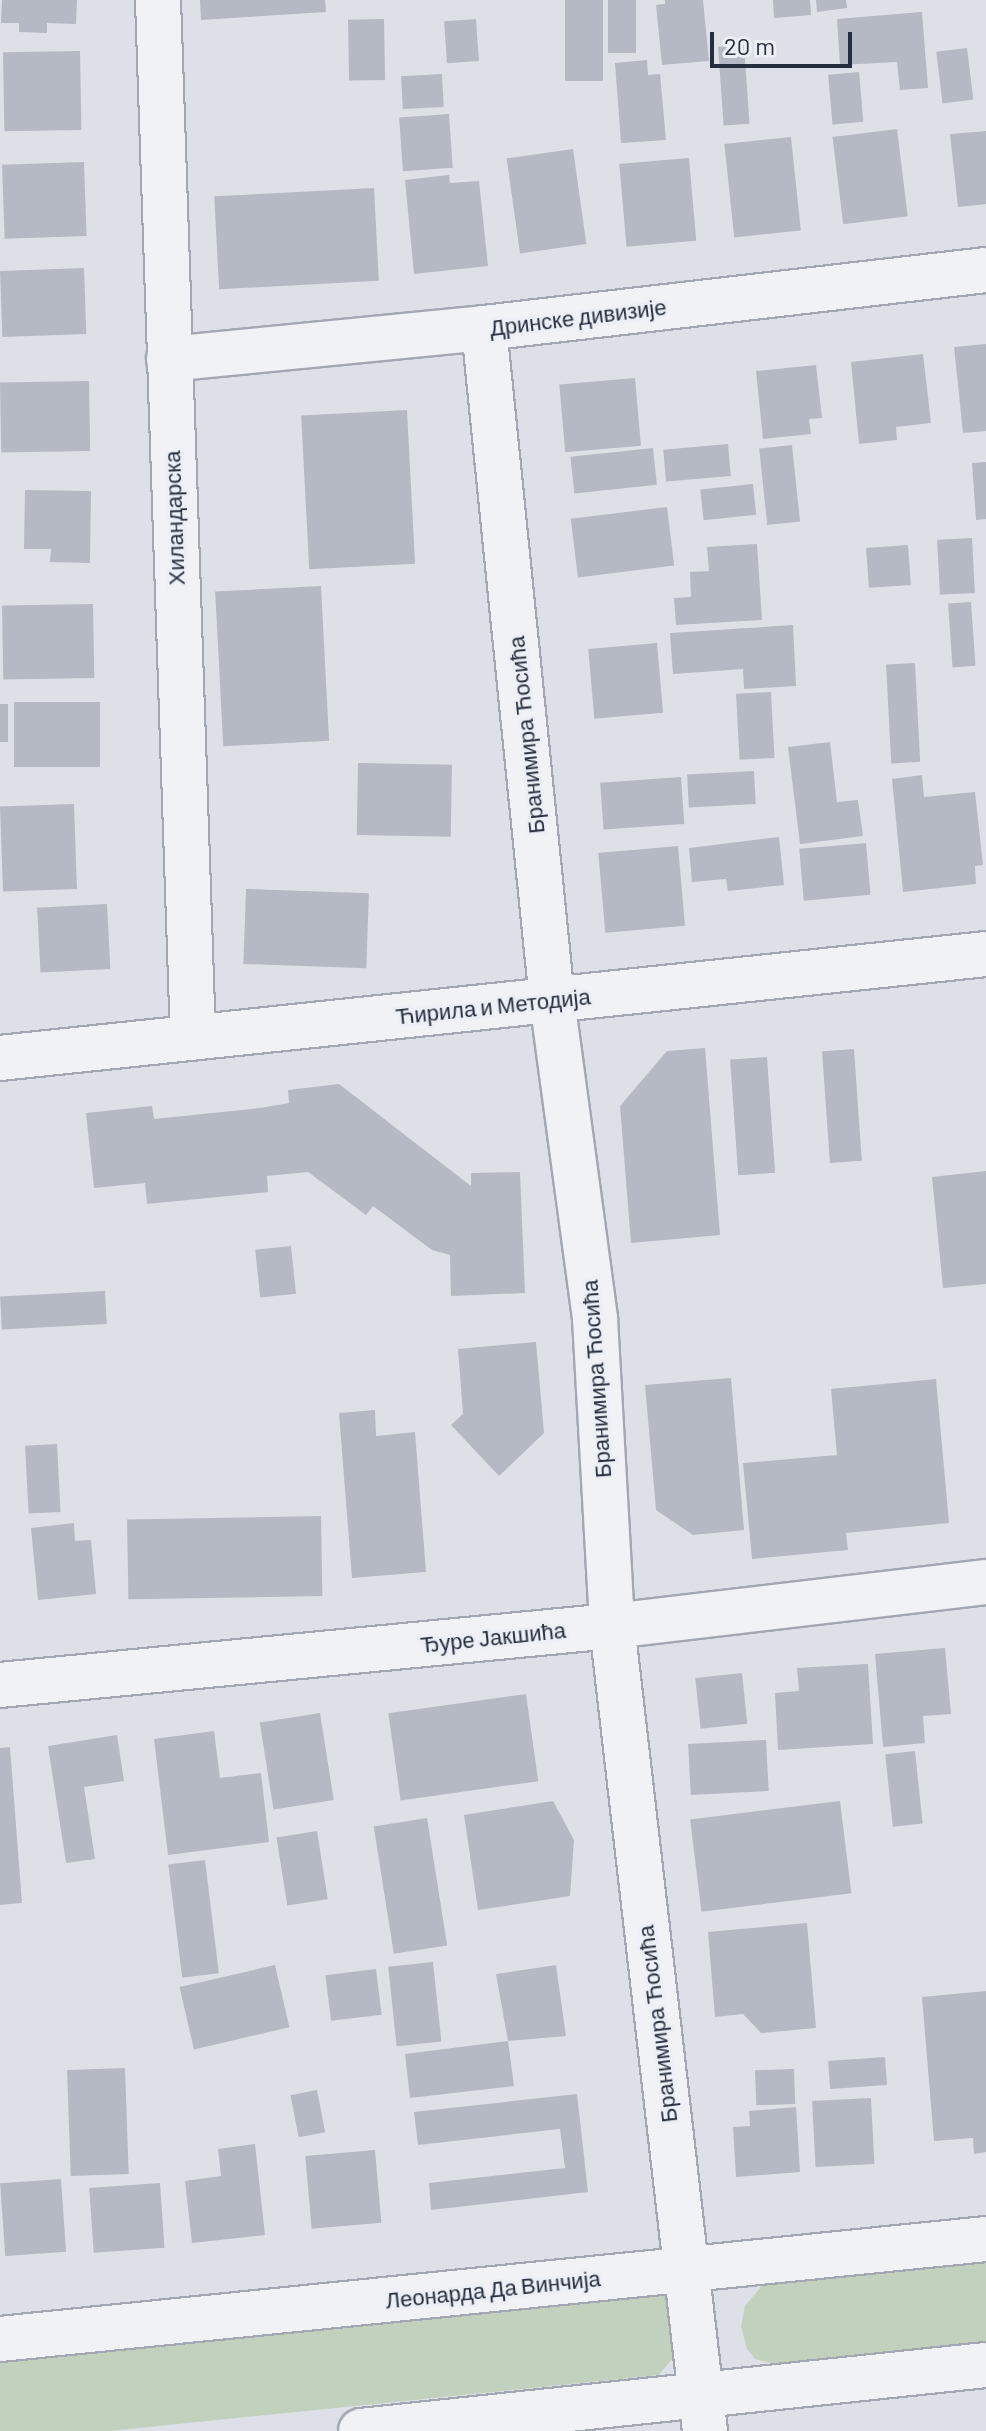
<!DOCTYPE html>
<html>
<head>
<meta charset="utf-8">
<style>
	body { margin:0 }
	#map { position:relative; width:986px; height:2431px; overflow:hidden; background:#dde0e7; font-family:Barlow,sans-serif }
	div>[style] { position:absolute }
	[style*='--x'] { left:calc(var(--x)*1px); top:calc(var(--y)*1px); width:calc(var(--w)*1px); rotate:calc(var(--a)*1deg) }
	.green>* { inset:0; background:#c2d1be }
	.building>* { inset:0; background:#b4b9c4; transform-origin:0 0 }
	.roads { filter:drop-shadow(2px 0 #a2a7b1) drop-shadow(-2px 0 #a2a7b1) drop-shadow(0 2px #a2a7b1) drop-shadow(0 -2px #a2a7b1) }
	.minor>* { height:44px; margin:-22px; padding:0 22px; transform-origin:22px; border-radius:22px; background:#f0f2f6 }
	span { translate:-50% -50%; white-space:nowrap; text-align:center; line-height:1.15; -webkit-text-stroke:6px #eceff5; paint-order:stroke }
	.street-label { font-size:22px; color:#262e3e }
	.scale { position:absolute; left:710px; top:32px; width:142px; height:36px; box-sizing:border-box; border:4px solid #262e3e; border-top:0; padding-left:10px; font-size:24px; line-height:28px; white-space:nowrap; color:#262e3e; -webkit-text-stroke:6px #eceff5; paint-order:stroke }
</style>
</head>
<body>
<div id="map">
	<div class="green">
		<div style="clip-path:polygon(986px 2258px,986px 2345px,783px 2366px,755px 2359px,747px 2349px,741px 2326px,745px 2306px,764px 2283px)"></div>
		<div style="clip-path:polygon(656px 2291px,668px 2297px,674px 2336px,673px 2358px,659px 2375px,110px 2431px,0 2431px,0 2357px)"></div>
	</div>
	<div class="building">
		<div style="clip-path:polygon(2px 0,77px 0,76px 24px,47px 23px,47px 33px,19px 32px,19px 23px,1px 23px)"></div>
		<div style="clip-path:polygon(200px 0,325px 0,326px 12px,201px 20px)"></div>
		<div style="left:565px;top:0;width:38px;height:81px"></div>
		<div style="left:608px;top:0;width:28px;height:53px"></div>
		<div style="clip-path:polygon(665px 0,703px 0,709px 61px,662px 65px,656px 5px,665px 4px)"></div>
		<div style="clip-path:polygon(773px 0,810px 0,811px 15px,774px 18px)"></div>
		<div style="clip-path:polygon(816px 0,846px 0,847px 8px,817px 12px)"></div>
		<div style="clip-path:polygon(922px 12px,928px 88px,900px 90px,897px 62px,840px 65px,837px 19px)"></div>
		<div style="left:384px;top:19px;width:61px;height:36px;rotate:89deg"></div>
		<div style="left:476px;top:19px;width:42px;height:32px;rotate:86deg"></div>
		<div style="left:744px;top:45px;width:79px;height:26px;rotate:86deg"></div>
		<div style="left:967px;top:48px;width:52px;height:31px;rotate:83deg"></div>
		<div style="left:80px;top:51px;width:79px;height:77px;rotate:89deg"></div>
		<div style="clip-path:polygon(647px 60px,648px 75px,660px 74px,666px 140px,621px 143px,615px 63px)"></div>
		<div style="left:859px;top:72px;width:50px;height:31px;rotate:85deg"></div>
		<div style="left:442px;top:74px;width:33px;height:41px;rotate:87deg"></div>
		<div style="left:449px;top:114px;width:54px;height:50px;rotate:86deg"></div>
		<div style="left:897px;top:129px;width:88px;height:65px;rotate:83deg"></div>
		<div style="clip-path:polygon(986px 131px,986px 204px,958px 207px,950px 134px)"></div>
		<div style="left:791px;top:137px;width:94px;height:67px;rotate:84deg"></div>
		<div style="left:573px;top:149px;width:96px;height:67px;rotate:82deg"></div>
		<div style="left:689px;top:158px;width:83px;height:70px;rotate:85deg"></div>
		<div style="left:84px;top:162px;width:74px;height:82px;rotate:88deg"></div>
		<div style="clip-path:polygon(449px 175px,450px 183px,479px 181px,488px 266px,414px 274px,405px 180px)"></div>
		<div style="left:374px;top:188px;width:93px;height:160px;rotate:87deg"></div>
		<div style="left:84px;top:268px;width:66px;height:84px;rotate:88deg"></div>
		<div style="clip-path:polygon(986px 344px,986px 431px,963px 433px,954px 347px)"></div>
		<div style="clip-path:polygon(923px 354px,931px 423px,896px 427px,897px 440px,859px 444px,851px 362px)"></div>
		<div style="clip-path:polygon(816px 365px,822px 418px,809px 419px,811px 434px,763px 439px,756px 371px)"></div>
		<div style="left:635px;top:378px;width:68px;height:76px;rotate:85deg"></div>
		<div style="left:89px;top:381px;width:70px;height:89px;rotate:89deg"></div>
		<div style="left:407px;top:410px;width:154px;height:106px;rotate:87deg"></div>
		<div style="left:728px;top:444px;width:32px;height:65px;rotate:85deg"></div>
		<div style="left:792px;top:445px;width:77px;height:33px;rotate:84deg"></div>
		<div style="left:653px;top:448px;width:37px;height:83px;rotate:84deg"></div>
		<div style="clip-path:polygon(986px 462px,986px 519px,976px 520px,972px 463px)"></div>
		<div style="left:753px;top:484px;width:31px;height:53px;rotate:84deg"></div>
		<div style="clip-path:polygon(25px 490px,91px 491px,90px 563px,50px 562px,51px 549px,24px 549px)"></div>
		<div style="left:667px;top:507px;width:59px;height:97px;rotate:83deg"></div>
		<div style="left:972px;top:538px;width:55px;height:35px;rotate:87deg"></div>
		<div style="clip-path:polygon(757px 544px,762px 620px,676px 625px,674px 598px,691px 597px,690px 572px,709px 571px,707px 547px)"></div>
		<div style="left:908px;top:545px;width:40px;height:42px;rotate:86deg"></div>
		<div style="left:321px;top:586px;width:155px;height:106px;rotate:87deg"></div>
		<div style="left:971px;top:602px;width:64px;height:23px;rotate:86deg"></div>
		<div style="left:93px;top:604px;width:74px;height:91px;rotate:89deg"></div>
		<div style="clip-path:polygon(793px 625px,796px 686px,744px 689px,743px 669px,673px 674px,670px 633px)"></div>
		<div style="left:657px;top:643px;width:70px;height:69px;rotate:85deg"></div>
		<div style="left:915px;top:663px;width:99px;height:29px;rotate:87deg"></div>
		<div style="left:771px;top:692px;width:66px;height:35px;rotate:87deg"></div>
		<div style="left:14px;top:702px;width:86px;height:65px"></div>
		<div style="left:0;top:704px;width:8px;height:38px"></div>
		<div style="clip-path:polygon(830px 742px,837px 802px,858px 800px,863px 836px,800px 844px,788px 747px)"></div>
		<div style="left:358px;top:763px;width:94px;height:72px;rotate:1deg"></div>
		<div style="left:754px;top:771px;width:33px;height:67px;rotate:87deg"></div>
		<div style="clip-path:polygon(922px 775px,924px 797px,975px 792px,983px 865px,975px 866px,976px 884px,903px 892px,892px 779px)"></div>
		<div style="left:681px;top:777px;width:47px;height:81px;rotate:86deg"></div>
		<div style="left:74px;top:804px;width:85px;height:74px;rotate:88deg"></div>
		<div style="clip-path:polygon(779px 837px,784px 885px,728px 891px,726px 879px,692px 882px,689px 848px)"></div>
		<div style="left:866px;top:843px;width:52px;height:67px;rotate:85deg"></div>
		<div style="left:678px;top:846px;width:80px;height:80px;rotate:85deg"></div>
		<div style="left:246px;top:889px;width:123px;height:75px;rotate:2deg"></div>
		<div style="left:107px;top:904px;width:65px;height:70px;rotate:87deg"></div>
		<div style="clip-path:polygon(705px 1048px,720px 1235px,631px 1243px,620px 1106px,667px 1051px)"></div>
		<div style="left:854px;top:1049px;width:112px;height:32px;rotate:86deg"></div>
		<div style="left:767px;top:1057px;width:116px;height:37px;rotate:86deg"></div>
		<div style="clip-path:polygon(339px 1084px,471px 1186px,471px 1173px,520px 1172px,525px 1293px,451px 1296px,450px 1255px,432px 1250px,373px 1206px,366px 1215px,308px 1172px,267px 1176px,268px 1192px,147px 1204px,145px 1183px,94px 1188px,86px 1113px,152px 1106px,154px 1119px,260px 1108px,289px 1103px,288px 1090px)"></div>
		<div style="clip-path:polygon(986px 1171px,986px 1284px,943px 1288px,932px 1177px)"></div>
		<div style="left:291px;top:1246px;width:48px;height:36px;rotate:84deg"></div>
		<div style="left:105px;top:1291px;width:33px;height:105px;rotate:87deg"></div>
		<div style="clip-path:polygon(536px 1342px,544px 1433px,499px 1476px,451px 1425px,463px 1414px,458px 1349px)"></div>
		<div style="clip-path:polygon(731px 1378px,744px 1530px,693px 1535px,656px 1510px,645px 1385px)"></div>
		<div style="clip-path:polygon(936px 1379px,949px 1523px,846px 1533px,848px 1550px,752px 1559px,743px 1463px,837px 1455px,831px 1389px)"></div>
		<div style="clip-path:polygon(375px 1410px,376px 1436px,415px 1432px,426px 1572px,352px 1578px,339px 1413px)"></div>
		<div style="left:57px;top:1444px;width:68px;height:32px;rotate:87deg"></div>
		<div style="left:321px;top:1516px;width:80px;height:194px;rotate:89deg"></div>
		<div style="clip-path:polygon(74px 1523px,75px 1541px,91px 1540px,96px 1594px,38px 1600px,31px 1528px)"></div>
		<div style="clip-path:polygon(945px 1648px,951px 1714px,923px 1716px,925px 1743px,883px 1747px,875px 1654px)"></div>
		<div style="clip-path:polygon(868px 1664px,873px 1744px,778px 1750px,775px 1693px,799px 1691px,797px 1668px)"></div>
		<div style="left:742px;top:1673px;width:51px;height:47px;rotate:84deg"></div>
		<div style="left:526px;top:1694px;width:88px;height:139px;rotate:82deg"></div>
		<div style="left:320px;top:1713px;width:88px;height:61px;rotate:81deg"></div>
		<div style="clip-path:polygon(214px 1731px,220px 1778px,261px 1773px,269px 1842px,168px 1855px,154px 1739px)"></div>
		<div style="clip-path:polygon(117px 1735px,124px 1781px,84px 1787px,95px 1859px,66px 1863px,48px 1746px)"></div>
		<div style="left:766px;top:1740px;width:51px;height:78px;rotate:87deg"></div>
		<div style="clip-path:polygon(10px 1747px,22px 1903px,0 1905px,0 1748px)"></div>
		<div style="left:915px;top:1751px;width:73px;height:30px;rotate:84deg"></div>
		<div style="clip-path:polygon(553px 1801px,574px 1840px,570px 1896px,478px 1910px,464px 1815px)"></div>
		<div style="left:840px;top:1801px;width:93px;height:151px;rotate:83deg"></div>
		<div style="left:427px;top:1818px;width:129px;height:54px;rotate:81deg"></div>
		<div style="left:317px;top:1831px;width:69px;height:41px;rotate:81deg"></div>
		<div style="left:205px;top:1860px;width:114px;height:37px;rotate:83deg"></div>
		<div style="clip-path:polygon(807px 1923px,816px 2028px,761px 2033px,743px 2014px,715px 2017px,708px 1932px)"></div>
		<div style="left:433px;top:1962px;width:80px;height:45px;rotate:84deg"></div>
		<div style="left:275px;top:1965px;width:64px;height:98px;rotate:77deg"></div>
		<div style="clip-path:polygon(556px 1965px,566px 2036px,508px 2041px,514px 2086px,410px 2098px,405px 2054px,508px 2041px,496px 1974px)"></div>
		<div style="left:376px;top:1969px;width:46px;height:51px;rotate:83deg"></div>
		<div style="clip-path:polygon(986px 1991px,986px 2152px,974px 2154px,973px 2138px,934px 2141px,922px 1997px)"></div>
		<div style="left:885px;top:2057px;width:28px;height:57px;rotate:86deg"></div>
		<div style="left:125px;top:2068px;width:106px;height:58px;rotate:88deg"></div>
		<div style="left:794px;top:2069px;width:35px;height:39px;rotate:88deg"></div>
		<div style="left:317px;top:2090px;width:43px;height:27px;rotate:79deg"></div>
		<div style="clip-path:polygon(577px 2094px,588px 2192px,431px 2210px,429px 2183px,565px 2168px,560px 2129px,418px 2145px,414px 2112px)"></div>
		<div style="left:871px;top:2098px;width:66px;height:59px;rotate:87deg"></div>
		<div style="clip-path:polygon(796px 2107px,800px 2172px,736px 2177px,733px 2127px,750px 2126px,749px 2111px)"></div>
		<div style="clip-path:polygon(255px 2144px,265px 2235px,192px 2243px,185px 2181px,221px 2176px,218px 2149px)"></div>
		<div style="left:375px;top:2150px;width:73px;height:70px;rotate:85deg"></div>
		<div style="left:61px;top:2179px;width:73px;height:61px;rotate:86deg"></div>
		<div style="left:160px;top:2183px;width:65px;height:71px;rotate:86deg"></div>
	</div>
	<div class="roads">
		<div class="minor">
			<div style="--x:158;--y:0;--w:1038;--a:88.07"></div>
			<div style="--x:484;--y:328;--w:675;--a:84.22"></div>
			<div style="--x:552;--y:1000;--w:322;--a:82.3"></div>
			<div style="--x:595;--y:1319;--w:307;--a:86.8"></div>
			<div style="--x:612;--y:1626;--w:810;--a:83.41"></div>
			<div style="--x:169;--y:359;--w:317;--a:-5.6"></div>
			<div style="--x:484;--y:328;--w:505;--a:-6.59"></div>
			<div style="--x:0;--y:1058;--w:991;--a:-6.02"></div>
			<div style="--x:0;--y:1685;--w:615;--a:-5.51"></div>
			<div style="--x:612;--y:1626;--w:377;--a:-6.7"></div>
			<div style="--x:0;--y:2339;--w:991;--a:-5.79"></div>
			<div style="--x:361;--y:2431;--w:628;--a:-6.03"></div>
		</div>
	</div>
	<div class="street-label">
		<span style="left:578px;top:317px;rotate:-7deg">Дринске дивизије</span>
		<span style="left:174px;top:518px;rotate:-92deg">Хиландарска</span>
		<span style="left:526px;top:735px;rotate:-96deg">Бранимира Ћосића</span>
		<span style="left:493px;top:1006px;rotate:-6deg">Ћирила и Методија</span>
		<span style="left:596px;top:1379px;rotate:-94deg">Бранимира Ћосића</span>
		<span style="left:493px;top:1637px;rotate:-6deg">Ђуре Јакшића</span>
		<span style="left:657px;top:2024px;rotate:-97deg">Бранимира Ћосића</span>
		<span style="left:493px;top:2289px;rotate:-6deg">Леонарда Да Винчија</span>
	</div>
	<div class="scale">20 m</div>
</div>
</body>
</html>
